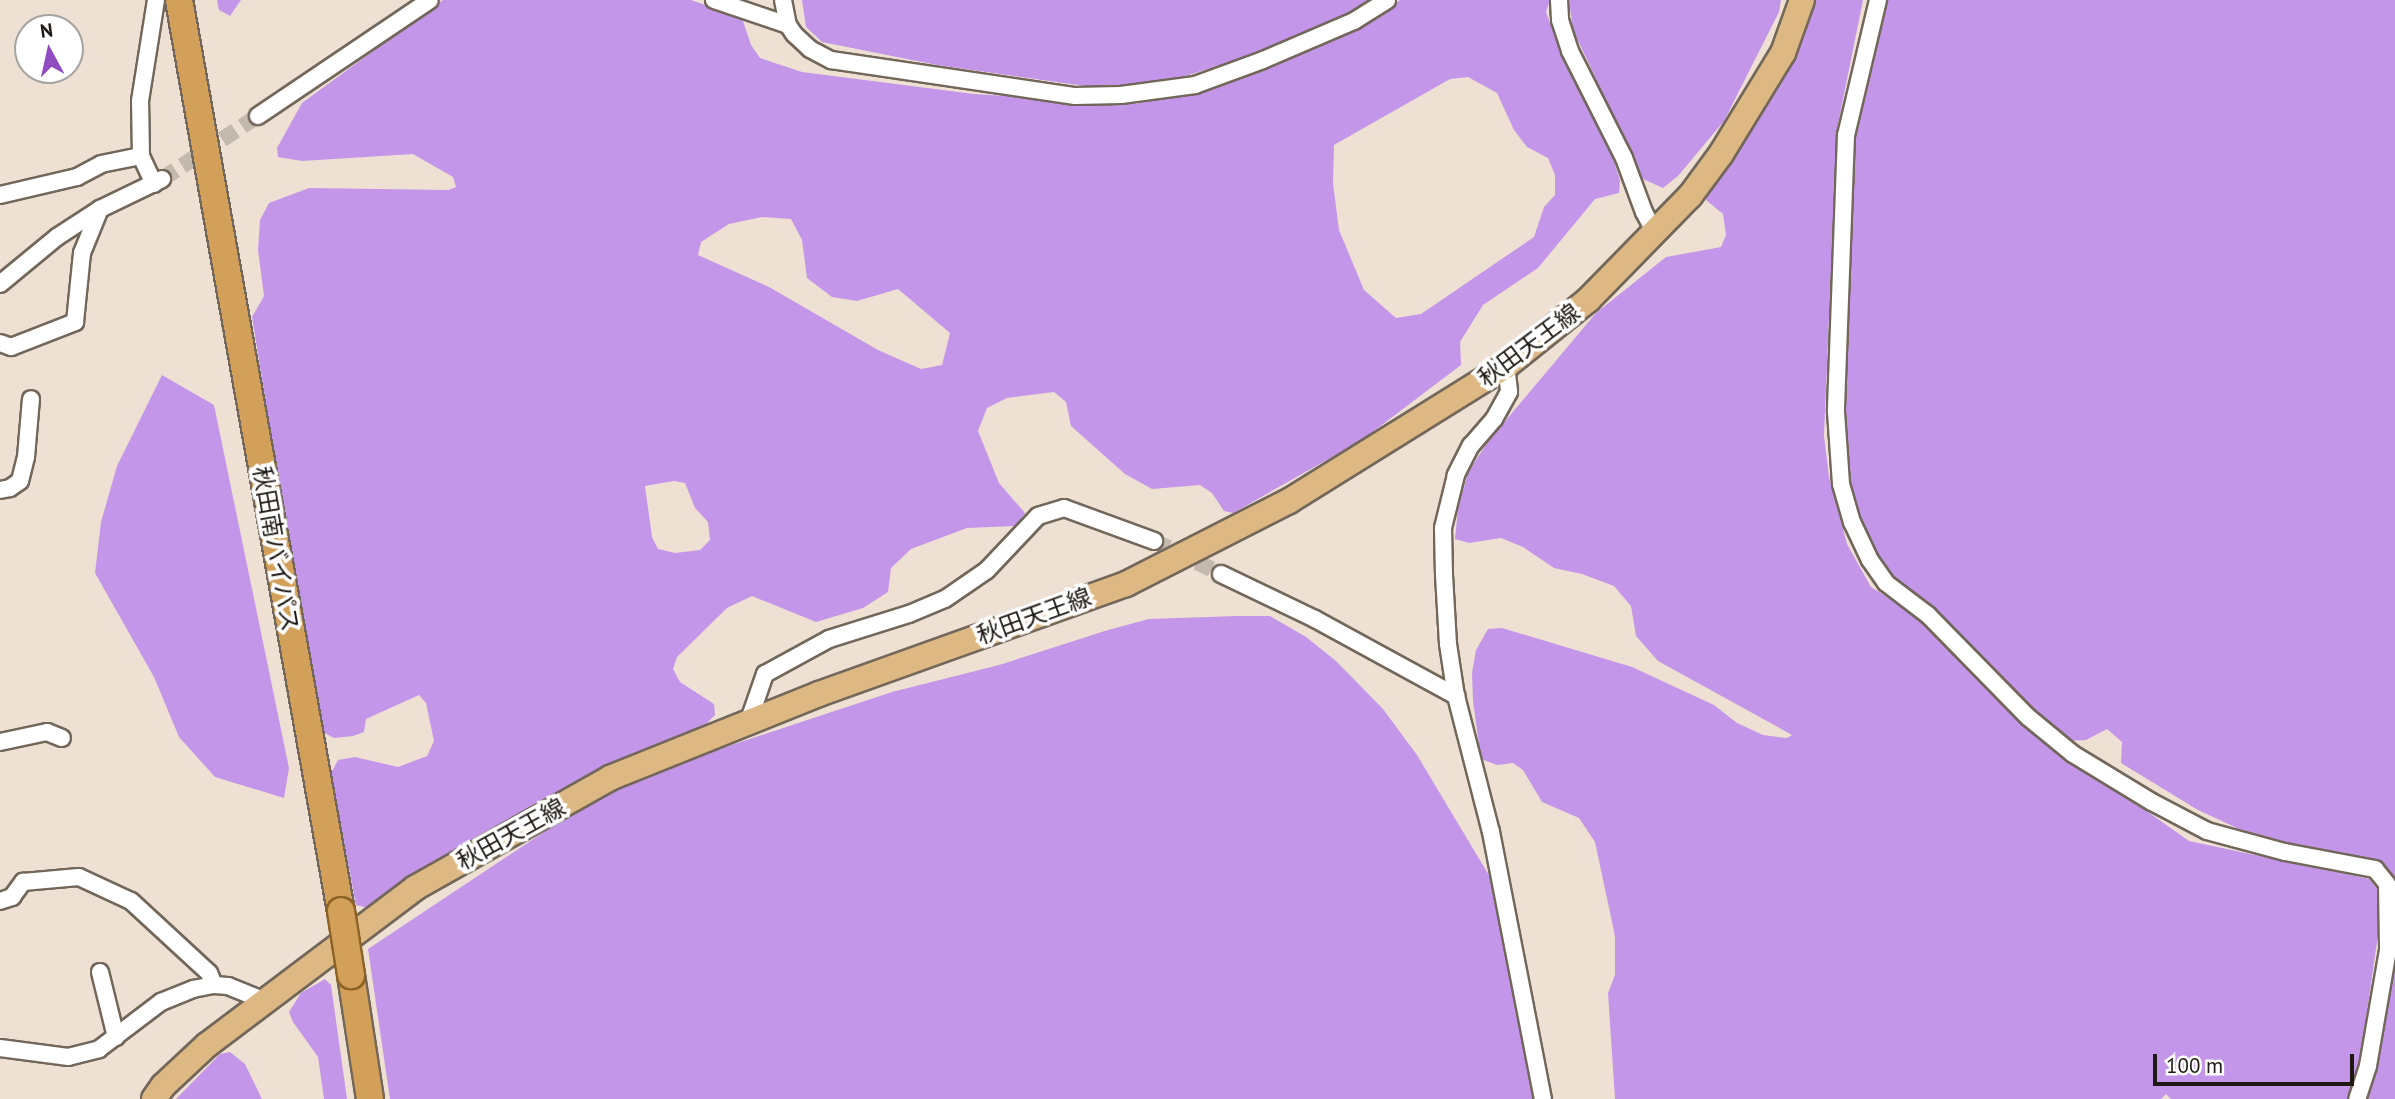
<!DOCTYPE html>
<html>
<head>
<meta charset="utf-8">
<style>
	body { margin:0 }
	#map { position:relative; width:2395px; height:1099px; overflow:hidden; background:#eee1d3; font-family:"PT Sans","Noto Sans JP",sans-serif }
	div>[style] { position:absolute }
	[style*='--x'] { left:calc(var(--x)*1px); top:calc(var(--y)*1px); width:calc(var(--w)*1px); rotate:calc(var(--a)*1deg) }
	.forest>* { inset:0; background:#c496e9 }
	.minor-tunnel>* { height:16px; margin-top:-8px; transform-origin:0; background:repeating-linear-gradient(90deg,#c4b9ad 0 16px,transparent 0 24px) }
	.roads { filter:drop-shadow(2px 0 #72675a) drop-shadow(-2px 0 #72675a) drop-shadow(0 2px #72675a) drop-shadow(0 -2px #72675a) }
	.minor>* { height:16px; margin:-8px; padding:0 8px; transform-origin:8px; border-radius:8px; background:#fff }
	.primary>* { height:24px; margin:-12px; padding:0 12px; transform-origin:12px; border-radius:12px; background:#ddb882 }
	.trunk>* { height:26px; margin:-13px; padding:0 13px; transform-origin:13px; border-radius:13px; background:#d2a058 }
	.bridges { filter:drop-shadow(2px 0 #8c6225) drop-shadow(-2px 0 #8c6225) drop-shadow(0 2px #8c6225) drop-shadow(0 -2px #8c6225) }
	.trunk-bridge>* { height:26px; margin:-13px; padding:0 13px; transform-origin:13px; border-radius:13px; background:#d2a058 }
	span { translate:-50% -50%; white-space:nowrap; text-align:center; line-height:1.15; -webkit-text-stroke:7px #fff; paint-order:stroke }
	.street-label { font-size:24px; color:#1e1914 }
	.north { position:absolute; left:14px; top:14px; width:70px; height:70px; box-sizing:border-box; background:#fff; border:2px solid #a5a3a1; border-radius:50%; rotate:352deg; font-size:19px; font-weight:700; line-height:28px; text-align:center; color:#1e1914 }
	.north::after { content:''; display:block; margin:auto; width:24px; height:32px; background:#914cc1; clip-path:polygon(50% 0,100% 100%,50% 72%,0 100%) }
	.scale { position:absolute; left:2153px; top:1054px; width:201px; height:32px; box-sizing:border-box; border:4px solid #1e1914; border-top:0; padding-left:9px; font-size:21px; line-height:24px; white-space:nowrap; color:#1e1914; -webkit-text-stroke:5px #fff; paint-order:stroke }
</style>
</head>
<body>
<div id="map">
	<div class="forest">
		<div style="clip-path:polygon(217px 0,241px 0,230px 16px,219px 10px)"></div>
		<div style="clip-path:polygon(evenodd,443px 0,691px 0,742px 18px,751px 45px,760px 58px,802px 72px,974px 94px,1134px 104px,1201px 92px,1235px 80px,1368px 24px,1400px 0,1550px 0,1546px 12px,1563px 58px,1596px 107px,1620px 180px,1619px 193px,1595px 199px,1538px 268px,1483px 305px,1460px 342px,1461px 365px,1362px 440px,1233px 513px,1224px 511px,1212px 493px,1200px 485px,1152px 489px,1125px 474px,1071px 426px,1066px 402px,1054px 392px,1007px 398px,987px 408px,978px 431px,999px 483px,1025px 513px,1016px 526px,967px 528px,911px 549px,891px 568px,888px 592px,863px 608px,816px 622px,752px 596px,727px 608px,677px 657px,673px 669px,680px 682px,714px 704px,715px 715px,703px 727px,607px 766px,462px 848px,372px 909px,356px 905px,331px 773px,338px 760px,355px 757px,398px 767px,427px 756px,434px 741px,426px 703px,419px 695px,366px 719px,364px 732px,353px 736px,334px 738px,319px 730px,252px 317px,264px 296px,258px 250px,260px 220px,269px 203px,309px 188px,448px 190px,456px 187px,453px 177px,413px 154px,302px 161px,278px 157px,277px 148px,302px 103px,443px 0,1468px 77px,1497px 93px,1514px 130px,1527px 147px,1548px 158px,1555px 175px,1555px 195px,1544px 207px,1534px 237px,1421px 314px,1396px 318px,1364px 290px,1339px 230px,1333px 183px,1334px 145px,1450px 79px,1468px 77px,443px 0,762px 217px,791px 219px,802px 240px,807px 278px,832px 297px,857px 301px,898px 289px,950px 333px,942px 365px,921px 369px,878px 350px,769px 287px,698px 255px,701px 242px,729px 224px,762px 217px,443px 0,674px 481px,685px 483px,695px 508px,708px 522px,710px 540px,700px 550px,675px 553px,658px 549px,652px 537px,645px 486px,674px 481px)"></div>
		<div style="clip-path:polygon(802px 0,1372px 0,1363px 7px,1255px 54px,1179px 78px,1099px 88px,937px 65px,822px 42px,806px 27px)"></div>
		<div style="clip-path:polygon(1569px 0,1781px 0,1779px 12px,1724px 121px,1678px 176px,1663px 188px,1643px 179px,1573px 30px)"></div>
		<div style="clip-path:polygon(1812px 0,1863px 0,1837px 129px,1824px 436px,1829px 477px,1847px 544px,1871px 587px,1914px 614px,2018px 720px,2189px 841px,2369px 879px,2378px 890px,2381px 914px,2360px 1060px,2349px 1099px,2171px 1099px,2166px 1094px,2161px 1099px,1615px 1099px,1608px 993px,1615px 975px,1615px 936px,1595px 842px,1579px 818px,1542px 802px,1523px 770px,1513px 763px,1497px 765px,1481px 759px,1473px 701px,1472px 673px,1476px 650px,1488px 629px,1502px 628px,1632px 667px,1714px 705px,1737px 723px,1763px 735px,1787px 738px,1792px 735px,1658px 661px,1636px 636px,1631px 606px,1614px 586px,1582px 574px,1554px 568px,1523px 547px,1501px 538px,1469px 543px,1455px 539px,1458px 508px,1468px 473px,1486px 444px,1596px 313px,1666px 257px,1721px 247px,1726px 235px,1723px 214px,1706px 200px,1710px 188px)"></div>
		<div style="clip-path:polygon(1884px 0,2395px 0,2395px 877px,2380px 861px,2311px 849px,2239px 829px,2198px 810px,2121px 763px,2122px 742px,2107px 729px,2086px 740px,2066px 741px,1933px 607px,1888px 572px,1869px 544px,1852px 497px,1847px 460px,1844px 368px,1856px 126px)"></div>
		<div style="clip-path:polygon(162px 375px,214px 405px,289px 768px,284px 798px,215px 777px,179px 737px,154px 677px,95px 573px,101px 522px,117px 466px)"></div>
		<div style="clip-path:polygon(1237px 616px,1270px 616px,1306px 637px,1336px 661px,1383px 709px,1417px 755px,1502px 897px,1522px 939px,1553px 1099px,390px 1099px,368px 949px,547px 830px,612px 792px,668px 766px,892px 692px,999px 665px,1108px 630px,1149px 619px)"></div>
		<div style="clip-path:polygon(2395px 943px,2395px 1099px,2368px 1099px,2371px 1083px)"></div>
		<div style="clip-path:polygon(325px 979px,331px 985px,347px 1099px,324px 1099px,318px 1057px,293px 1022px,289px 1012px,301px 993px)"></div>
		<div style="clip-path:polygon(230px 1052px,245px 1064px,262px 1099px,176px 1099px,220px 1054px)"></div>
	</div>
	<div class="minor-tunnel">
		<div style="--x:162;--y:179;--w:115;--a:-33.3"></div>
		<div style="--x:1154;--y:541;--w:75;--a:26.2"></div>
	</div>
	<div class="roads">
		<div class="minor">
			<div style="--x:714;--y:0;--w:78;--a:18.7"></div>
			<div style="--x:783;--y:0;--w:25;--a:79"></div>
			<div style="--x:788;--y:25;--w:11;--a:56"></div>
			<div style="--x:794;--y:34;--w:22;--a:43"></div>
			<div style="--x:810;--y:49;--w:24;--a:28"></div>
			<div style="--x:831;--y:60;--w:247;--a:8.4"></div>
			<div style="--x:1075;--y:96;--w:46;--a:-1.2"></div>
			<div style="--x:1121;--y:95;--w:75;--a:-7.7"></div>
			<div style="--x:1195;--y:85;--w:72;--a:-20.2"></div>
			<div style="--x:1263;--y:60;--w:99;--a:-23.2"></div>
			<div style="--x:1354;--y:21;--w:39;--a:-32"></div>
			<div style="--x:1559;--y:0;--w:20;--a:87"></div>
			<div style="--x:1560;--y:20;--w:33;--a:72"></div>
			<div style="--x:1570;--y:51;--w:120;--a:63.2"></div>
			<div style="--x:1624;--y:158;--w:58;--a:69.7"></div>
			<div style="--x:1644;--y:212;--w:24;--a:62"></div>
			<div style="--x:1878;--y:0;--w:139;--a:103.3"></div>
			<div style="--x:1846;--y:135;--w:277;--a:92.1"></div>
			<div style="--x:1836;--y:412;--w:72;--a:86"></div>
			<div style="--x:1841;--y:484;--w:40;--a:74"></div>
			<div style="--x:1852;--y:522;--w:42;--a:64.7"></div>
			<div style="--x:1870;--y:560;--w:28;--a:55"></div>
			<div style="--x:1886;--y:583;--w:53;--a:37.3"></div>
			<div style="--x:1928;--y:615;--w:143;--a:45.6"></div>
			<div style="--x:2028;--y:717;--w:58;--a:39.4"></div>
			<div style="--x:2073;--y:754;--w:92;--a:31.3"></div>
			<div style="--x:2152;--y:802;--w:62;--a:27.8"></div>
			<div style="--x:2207;--y:831;--w:81;--a:15.1"></div>
			<div style="--x:2285;--y:852;--w:92;--a:10.7"></div>
			<div style="--x:2375;--y:869;--w:19;--a:51"></div>
			<div style="--x:2387;--y:884;--w:66;--a:89.1"></div>
			<div style="--x:2388;--y:950;--w:118;--a:99.8"></div>
			<div style="--x:2368;--y:1066;--w:35;--a:108"></div>
			<div style="--x:258;--y:116;--w:207;--a:-34"></div>
			<div style="--x:154;--y:184;--w:31;--a:-115"></div>
			<div style="--x:141;--y:156;--w:55;--a:-91"></div>
			<div style="--x:140;--y:101;--w:102;--a:-81"></div>
			<div style="--x:0;--y:195;--w:79;--a:-13.2"></div>
			<div style="--x:77;--y:177;--w:27;--a:-28"></div>
			<div style="--x:101;--y:164;--w:41;--a:-11.3"></div>
			<div style="--x:0;--y:284;--w:74;--a:-39.5"></div>
			<div style="--x:57;--y:237;--w:51;--a:-33.1"></div>
			<div style="--x:100;--y:209;--w:69;--a:-25.8"></div>
			<div style="--x:0;--y:343;--w:12;--a:20"></div>
			<div style="--x:11;--y:347;--w:69;--a:-21.3"></div>
			<div style="--x:75;--y:322;--w:69;--a:-84.2"></div>
			<div style="--x:82;--y:253;--w:48;--a:-67.8"></div>
			<div style="--x:1506;--y:366;--w:26;--a:83"></div>
			<div style="--x:1509;--y:392;--w:31;--a:119"></div>
			<div style="--x:1494;--y:419;--w:35;--a:131"></div>
			<div style="--x:1471;--y:445;--w:34;--a:117"></div>
			<div style="--x:1456;--y:475;--w:55;--a:103.8"></div>
			<div style="--x:1443;--y:528;--w:47;--a:88.8"></div>
			<div style="--x:1444;--y:575;--w:69;--a:86.7"></div>
			<div style="--x:1448;--y:644;--w:53;--a:81.3"></div>
			<div style="--x:1456;--y:696;--w:140;--a:75.6"></div>
			<div style="--x:1491;--y:832;--w:272;--a:79"></div>
			<div style="--x:0;--y:490;--w:10;--a:-11"></div>
			<div style="--x:10;--y:488;--w:12;--a:-35"></div>
			<div style="--x:20;--y:481;--w:25;--a:-76"></div>
			<div style="--x:26;--y:457;--w:58;--a:-85.1"></div>
			<div style="--x:1221;--y:574;--w:104;--a:25.6"></div>
			<div style="--x:1315;--y:619;--w:161;--a:28.6"></div>
			<div style="--x:749;--y:720;--w:49;--a:-70.8"></div>
			<div style="--x:765;--y:674;--w:73;--a:-28.7"></div>
			<div style="--x:829;--y:639;--w:84;--a:-17.4"></div>
			<div style="--x:909;--y:614;--w:39;--a:-23"></div>
			<div style="--x:945;--y:599;--w:51;--a:-34.6"></div>
			<div style="--x:987;--y:570;--w:74;--a:-46.6"></div>
			<div style="--x:1038;--y:516;--w:27;--a:-17"></div>
			<div style="--x:1064;--y:508;--w:96;--a:20.1"></div>
			<div style="--x:0;--y:742;--w:48;--a:-12"></div>
			<div style="--x:47;--y:732;--w:16;--a:22"></div>
			<div style="--x:0;--y:901;--w:13;--a:-18"></div>
			<div style="--x:12;--y:897;--w:19;--a:-54"></div>
			<div style="--x:23;--y:882;--w:56;--a:-5.1"></div>
			<div style="--x:79;--y:877;--w:57;--a:24.8"></div>
			<div style="--x:131;--y:901;--w:106;--a:42.7"></div>
			<div style="--x:209;--y:973;--w:13;--a:67"></div>
			<div style="--x:100;--y:972;--w:67;--a:76.2"></div>
			<div style="--x:0;--y:1048;--w:69;--a:7.5"></div>
			<div style="--x:68;--y:1057;--w:32;--a:-14"></div>
			<div style="--x:99;--y:1049;--w:78;--a:-37.2"></div>
			<div style="--x:161;--y:1002;--w:35;--a:-22"></div>
			<div style="--x:193;--y:989;--w:21;--a:-11"></div>
			<div style="--x:214;--y:985;--w:14;--a:4"></div>
			<div style="--x:228;--y:986;--w:40;--a:22"></div>
		</div>
		<div class="primary">
			<div style="--x:154;--y:1099;--w:16;--a:-55"></div>
			<div style="--x:163;--y:1086;--w:60;--a:-43"></div>
			<div style="--x:207;--y:1045;--w:261;--a:-37"></div>
			<div style="--x:415;--y:888;--w:224;--a:-29.4"></div>
			<div style="--x:610;--y:778;--w:225;--a:-21.9"></div>
			<div style="--x:819;--y:694;--w:326;--a:-19.7"></div>
			<div style="--x:1126;--y:584;--w:183;--a:-27"></div>
			<div style="--x:1289;--y:501;--w:256;--a:-31.9"></div>
			<div style="--x:1506;--y:366;--w:105;--a:-38.8"></div>
			<div style="--x:1588;--y:300;--w:146;--a:-45.6"></div>
			<div style="--x:1690;--y:196;--w:52;--a:-53.6"></div>
			<div style="--x:1721;--y:154;--w:119;--a:-58.5"></div>
			<div style="--x:1783;--y:53;--w:56;--a:-70.3"></div>
		</div>
		<div class="trunk">
			<div style="--x:179;--y:0;--w:925;--a:79.92"></div>
			<div style="--x:351;--y:975;--w:125;--a:81.3"></div>
		</div>
	</div>
	<div class="bridges">
		<div class="trunk-bridge">
			<div style="--x:341;--y:911;--w:65;--a:81.1"></div>
		</div>
	</div>
	<div class="street-label">
		<span style="left:1529px;top:345px;rotate:-37deg">秋田天王線</span>
		<span style="left:276px;top:549px;rotate:80deg">秋田南バイパス</span>
		<span style="left:1034px;top:616px;rotate:-20deg">秋田天王線</span>
		<span style="left:511px;top:834px;rotate:-29deg">秋田天王線</span>
	</div>
	<div class="north">N</div>
	<div class="scale">100 m</div>
</div>
</body>
</html>
